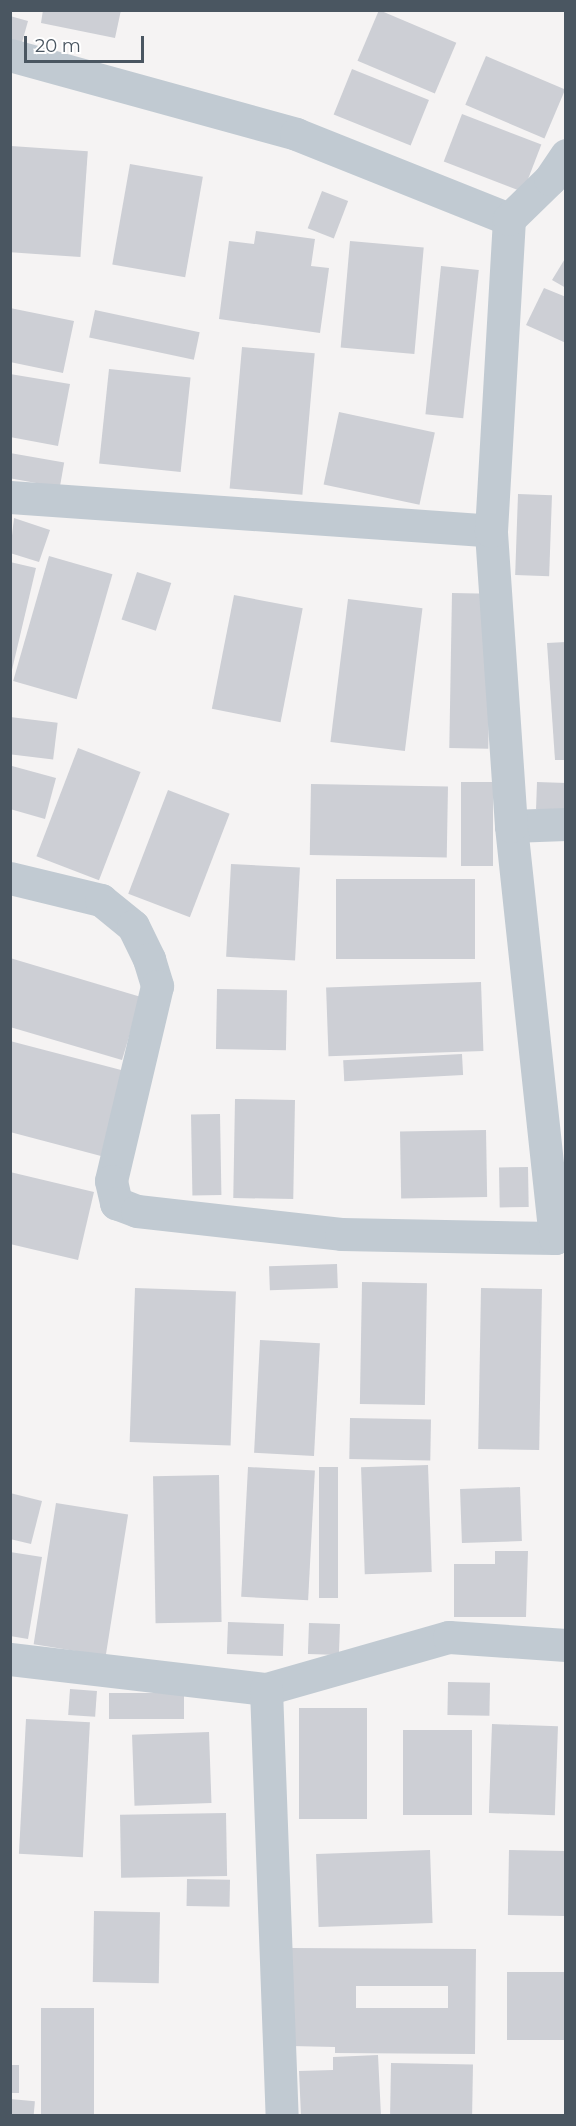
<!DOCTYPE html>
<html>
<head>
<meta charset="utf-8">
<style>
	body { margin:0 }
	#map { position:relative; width:576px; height:2126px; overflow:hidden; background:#f5f3f3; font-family:Montserrat,sans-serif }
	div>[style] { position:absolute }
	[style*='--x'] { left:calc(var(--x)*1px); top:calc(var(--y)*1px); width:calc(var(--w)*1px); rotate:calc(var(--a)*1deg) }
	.building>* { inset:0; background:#cdcfd5; transform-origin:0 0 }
	.minor>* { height:33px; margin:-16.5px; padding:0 16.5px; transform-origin:16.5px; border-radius:16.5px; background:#c1cad2 }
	span { translate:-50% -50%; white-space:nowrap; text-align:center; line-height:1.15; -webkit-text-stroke:5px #fff; paint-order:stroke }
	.frame { position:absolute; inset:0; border:12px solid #4a5661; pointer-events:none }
	.scale { position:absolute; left:24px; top:36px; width:120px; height:27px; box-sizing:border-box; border:3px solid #4a5661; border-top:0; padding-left:8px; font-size:18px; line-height:21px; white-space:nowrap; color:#4a5661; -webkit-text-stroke:4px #fff; paint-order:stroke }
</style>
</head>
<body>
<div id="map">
	<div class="building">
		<div style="clip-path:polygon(43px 10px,121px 10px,115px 38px,41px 23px)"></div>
		<div style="left:379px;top:10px;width:84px;height:55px;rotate:23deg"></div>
		<div style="clip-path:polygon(10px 16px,28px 21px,21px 46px,10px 43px)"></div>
		<div style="left:486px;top:56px;width:86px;height:53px;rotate:23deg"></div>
		<div style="left:352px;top:69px;width:83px;height:49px;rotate:22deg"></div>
		<div style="left:462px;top:114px;width:85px;height:51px;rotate:21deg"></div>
		<div style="left:11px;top:146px;width:77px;height:106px;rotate:4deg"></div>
		<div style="left:130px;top:164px;width:74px;height:102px;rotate:10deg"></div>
		<div style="left:322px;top:191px;width:28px;height:40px;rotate:21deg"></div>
		<div style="clip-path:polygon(256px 231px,315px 239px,311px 266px,329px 268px,320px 333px,219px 319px,229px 241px,254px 244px)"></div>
		<div style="left:350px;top:241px;width:74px;height:107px;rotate:5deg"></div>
		<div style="clip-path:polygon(566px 257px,566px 288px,552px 280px)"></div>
		<div style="left:441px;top:266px;width:38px;height:149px;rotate:6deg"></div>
		<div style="clip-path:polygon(544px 288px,566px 297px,566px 343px,526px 325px)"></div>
		<div style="clip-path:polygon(10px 308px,74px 321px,63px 373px,10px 362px)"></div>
		<div style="left:95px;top:310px;width:107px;height:28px;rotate:12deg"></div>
		<div style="left:242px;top:347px;width:73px;height:142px;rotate:5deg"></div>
		<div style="left:109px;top:369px;width:82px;height:95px;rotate:6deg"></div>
		<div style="clip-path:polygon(10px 374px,70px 384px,58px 446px,10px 437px)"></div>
		<div style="left:339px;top:412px;width:98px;height:74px;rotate:12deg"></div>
		<div style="left:10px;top:453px;width:55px;height:25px;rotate:10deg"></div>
		<div style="left:518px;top:494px;width:34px;height:81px;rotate:2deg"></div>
		<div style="clip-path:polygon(14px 518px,50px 530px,39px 562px,10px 553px)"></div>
		<div style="left:49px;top:556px;width:66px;height:130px;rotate:16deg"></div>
		<div style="clip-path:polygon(10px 562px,36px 568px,11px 674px,10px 674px)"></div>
		<div style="left:137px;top:572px;width:36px;height:50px;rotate:18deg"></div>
		<div style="left:452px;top:593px;width:39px;height:155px;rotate:1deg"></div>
		<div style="left:234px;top:595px;width:70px;height:116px;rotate:11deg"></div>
		<div style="left:348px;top:599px;width:75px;height:144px;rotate:7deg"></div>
		<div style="clip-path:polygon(566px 642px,566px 760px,555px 760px,547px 643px)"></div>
		<div style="left:10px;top:717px;width:48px;height:37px;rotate:7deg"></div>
		<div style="left:78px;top:748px;width:67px;height:116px;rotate:21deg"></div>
		<div style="clip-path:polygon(12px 766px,56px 778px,45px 819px,10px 809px)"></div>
		<div style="left:461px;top:782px;width:32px;height:84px"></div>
		<div style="left:537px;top:782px;width:29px;height:27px;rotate:2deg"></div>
		<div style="left:311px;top:784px;width:137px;height:71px;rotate:1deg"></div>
		<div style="left:168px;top:790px;width:66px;height:111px;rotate:21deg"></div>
		<div style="left:231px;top:864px;width:69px;height:93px;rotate:3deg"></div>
		<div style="left:336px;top:879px;width:139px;height:80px"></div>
		<div style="clip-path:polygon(10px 958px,141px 997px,122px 1060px,10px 1027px)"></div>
		<div style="left:481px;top:982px;width:69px;height:155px;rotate:88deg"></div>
		<div style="left:217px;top:989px;width:70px;height:60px;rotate:1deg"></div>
		<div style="clip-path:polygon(10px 1041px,125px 1071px,101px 1156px,10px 1132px)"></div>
		<div style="left:462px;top:1054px;width:21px;height:119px;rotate:87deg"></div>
		<div style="left:235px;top:1099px;width:60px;height:99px;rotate:1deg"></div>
		<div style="left:220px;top:1114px;width:81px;height:29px;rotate:89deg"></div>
		<div style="left:486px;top:1130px;width:67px;height:86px;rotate:89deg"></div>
		<div style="left:528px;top:1167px;width:40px;height:29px;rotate:89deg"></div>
		<div style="clip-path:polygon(10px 1172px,94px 1192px,78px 1260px,10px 1244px)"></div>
		<div style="left:337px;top:1264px;width:24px;height:68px;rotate:88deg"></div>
		<div style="left:362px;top:1282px;width:65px;height:122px;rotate:1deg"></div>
		<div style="left:135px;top:1288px;width:101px;height:154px;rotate:2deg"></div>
		<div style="left:481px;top:1288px;width:61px;height:161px;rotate:1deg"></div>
		<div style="left:260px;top:1340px;width:60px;height:113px;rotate:3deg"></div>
		<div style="left:350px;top:1418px;width:81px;height:41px;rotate:1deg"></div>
		<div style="left:428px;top:1465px;width:107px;height:67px;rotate:88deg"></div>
		<div style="left:248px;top:1467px;width:67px;height:130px;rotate:3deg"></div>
		<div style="left:319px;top:1467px;width:19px;height:131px"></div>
		<div style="left:219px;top:1475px;width:147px;height:66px;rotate:89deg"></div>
		<div style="left:520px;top:1487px;width:54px;height:60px;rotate:88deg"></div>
		<div style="clip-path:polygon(10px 1493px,42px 1501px,31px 1544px,10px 1539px)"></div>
		<div style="left:56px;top:1503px;width:73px;height:143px;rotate:9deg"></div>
		<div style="clip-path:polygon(495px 1551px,528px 1551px,526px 1617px,454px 1617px,454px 1564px,495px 1564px)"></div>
		<div style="clip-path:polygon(10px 1552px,42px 1557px,28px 1639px,10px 1636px)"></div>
		<div style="left:228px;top:1622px;width:56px;height:32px;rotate:2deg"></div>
		<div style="left:309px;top:1623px;width:31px;height:31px;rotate:2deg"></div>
		<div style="left:448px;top:1682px;width:42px;height:33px;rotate:1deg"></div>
		<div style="left:70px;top:1689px;width:27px;height:26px;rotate:4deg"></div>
		<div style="left:109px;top:1693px;width:75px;height:26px"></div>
		<div style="left:299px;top:1708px;width:68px;height:111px"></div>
		<div style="left:26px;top:1719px;width:64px;height:135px;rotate:3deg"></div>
		<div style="left:492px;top:1724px;width:66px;height:89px;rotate:2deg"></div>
		<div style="left:403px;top:1730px;width:69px;height:85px"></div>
		<div style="left:209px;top:1732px;width:71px;height:77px;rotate:88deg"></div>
		<div style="left:226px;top:1813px;width:63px;height:106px;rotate:89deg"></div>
		<div style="left:430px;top:1850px;width:73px;height:114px;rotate:88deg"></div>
		<div style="left:509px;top:1850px;width:57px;height:65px;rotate:1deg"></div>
		<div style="left:187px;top:1879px;width:43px;height:27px;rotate:1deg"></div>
		<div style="left:94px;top:1911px;width:66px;height:71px;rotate:1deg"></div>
		<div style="clip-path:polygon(evenodd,291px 1948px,476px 1949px,475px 2054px,335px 2053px,335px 2047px,291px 2046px,291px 1948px,356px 1986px,448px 1986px,448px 2008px,356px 2008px,356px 1986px)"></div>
		<div style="left:507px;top:1972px;width:59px;height:68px"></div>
		<div style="left:41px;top:2008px;width:53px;height:106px"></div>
		<div style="clip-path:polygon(378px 2055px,381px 2116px,301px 2116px,299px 2071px,333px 2070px,333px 2057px)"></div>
		<div style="left:391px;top:2063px;width:82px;height:53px;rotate:1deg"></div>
		<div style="left:10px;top:2065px;width:9px;height:28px"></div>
		<div style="left:10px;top:2099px;width:25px;height:17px;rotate:5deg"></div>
	</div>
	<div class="minor">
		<div style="--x:10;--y:55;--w:297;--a:15.4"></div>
		<div style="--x:296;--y:134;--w:229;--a:21.8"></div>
		<div style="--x:10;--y:497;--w:482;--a:4"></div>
		<div style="--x:511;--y:826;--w:55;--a:-2.1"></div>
		<div style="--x:10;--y:878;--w:94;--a:13.6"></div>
		<div style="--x:101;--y:900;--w:41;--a:39.1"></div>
		<div style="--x:133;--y:926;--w:37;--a:64"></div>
		<div style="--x:149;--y:959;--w:28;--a:73"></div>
		<div style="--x:157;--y:986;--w:200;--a:103.3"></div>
		<div style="--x:111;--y:1181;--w:23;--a:77"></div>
		<div style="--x:116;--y:1203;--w:22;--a:21"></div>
		<div style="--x:137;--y:1211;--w:205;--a:6.4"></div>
		<div style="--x:341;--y:1234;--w:214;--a:1.1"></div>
		<div style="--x:555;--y:1238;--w:14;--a:-36"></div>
		<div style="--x:555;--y:1238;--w:414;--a:-96.1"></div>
		<div style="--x:511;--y:826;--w:296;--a:-93.9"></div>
		<div style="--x:491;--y:531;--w:313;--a:-86.7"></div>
		<div style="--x:509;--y:219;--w:57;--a:-44.3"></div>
		<div style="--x:550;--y:179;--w:29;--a:-56"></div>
		<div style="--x:10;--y:1659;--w:258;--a:6.7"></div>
		<div style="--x:266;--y:1689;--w:190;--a:-15.9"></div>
		<div style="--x:449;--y:1637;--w:117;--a:3.9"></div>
		<div style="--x:266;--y:1689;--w:427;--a:87.9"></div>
	</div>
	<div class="frame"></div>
	<div class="scale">20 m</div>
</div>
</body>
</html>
